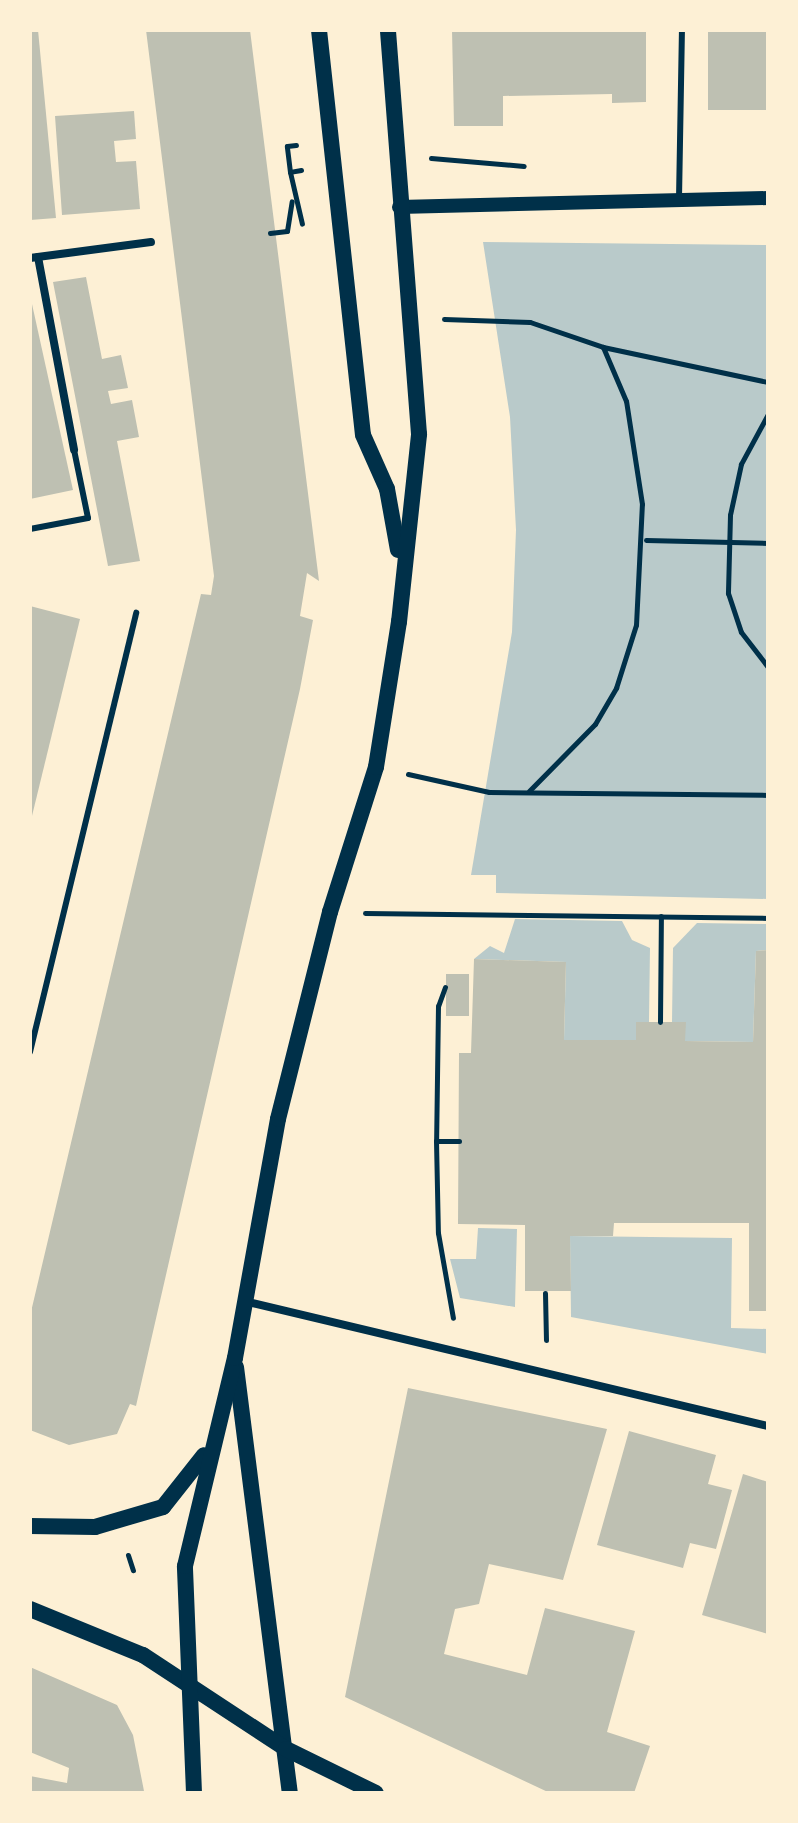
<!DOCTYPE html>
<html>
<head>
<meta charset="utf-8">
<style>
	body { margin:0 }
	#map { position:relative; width:798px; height:1823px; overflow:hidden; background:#fdf0d5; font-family:Lato,sans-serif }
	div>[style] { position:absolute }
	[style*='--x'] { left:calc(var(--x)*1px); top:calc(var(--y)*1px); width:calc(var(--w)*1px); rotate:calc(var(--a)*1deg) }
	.green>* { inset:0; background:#b9caca }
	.building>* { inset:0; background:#bec0b2; transform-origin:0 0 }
	.path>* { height:5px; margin:-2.5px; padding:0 2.5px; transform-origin:2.5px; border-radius:2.5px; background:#003049 }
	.service>* { height:6px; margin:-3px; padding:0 3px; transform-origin:3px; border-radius:3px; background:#003049 }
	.minor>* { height:8px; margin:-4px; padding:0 4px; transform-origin:4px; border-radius:4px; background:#003049 }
	.tertiary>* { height:14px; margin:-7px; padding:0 7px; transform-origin:7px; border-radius:7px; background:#003049 }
	.secondary>* { height:16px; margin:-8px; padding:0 8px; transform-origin:8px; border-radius:8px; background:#003049 }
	span { translate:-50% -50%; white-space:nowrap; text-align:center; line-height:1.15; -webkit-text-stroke:7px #fdf0d5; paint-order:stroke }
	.frame { position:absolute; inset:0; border:32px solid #fdf0d5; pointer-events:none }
</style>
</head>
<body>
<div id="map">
	<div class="green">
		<div style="clip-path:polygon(483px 242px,768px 245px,768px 899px,496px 893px,496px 875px,471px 875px,512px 632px,516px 530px,510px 417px)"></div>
		<div style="clip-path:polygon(515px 919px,622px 921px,632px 940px,650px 948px,649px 1022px,636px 1022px,636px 1040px,564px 1040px,566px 962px,474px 959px,490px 946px,504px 953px)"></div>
		<div style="clip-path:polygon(697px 923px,768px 924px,768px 950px,756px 951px,753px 1042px,685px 1041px,672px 1022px,673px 948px)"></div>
		<div style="clip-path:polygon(478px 1228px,517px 1229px,515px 1307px,460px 1298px,450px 1259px,476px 1259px)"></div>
		<div style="clip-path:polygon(570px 1236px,732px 1238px,731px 1328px,768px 1329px,768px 1354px,571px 1317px)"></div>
	</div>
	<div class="building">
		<div style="clip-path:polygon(30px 30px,38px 30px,56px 218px,30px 220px)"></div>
		<div style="clip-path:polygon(146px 30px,250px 30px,319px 581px,307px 573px,300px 616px,313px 620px,300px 689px,136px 1406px,130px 1404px,117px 1434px,69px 1445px,30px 1430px,30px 1316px,201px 594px,211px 595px,214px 576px)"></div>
		<div style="clip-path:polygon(452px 30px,646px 30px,646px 102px,612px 103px,612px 94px,503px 96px,503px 126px,454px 126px)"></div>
		<div style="left:708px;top:30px;width:60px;height:80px"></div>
		<div style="clip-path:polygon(134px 111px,136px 139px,114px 141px,116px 162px,136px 161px,140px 209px,62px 215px,55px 116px)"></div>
		<div style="clip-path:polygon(86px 277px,102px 359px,121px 355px,128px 388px,108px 391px,111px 404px,132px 400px,139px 437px,117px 441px,140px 561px,108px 566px,53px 282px)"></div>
		<div style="clip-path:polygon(30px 295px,73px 490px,30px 499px)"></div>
		<div style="clip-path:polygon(30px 606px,80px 619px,31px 820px,30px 820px)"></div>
		<div style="clip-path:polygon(768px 950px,768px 1311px,749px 1311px,749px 1223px,614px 1223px,613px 1236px,570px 1236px,571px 1291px,525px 1291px,525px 1225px,458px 1224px,459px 1053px,471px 1053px,474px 959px,566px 962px,564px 1040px,636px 1040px,636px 1022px,686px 1022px,685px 1041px,753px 1042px,756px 951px)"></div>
		<div style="left:446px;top:974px;width:23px;height:42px"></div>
		<div style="clip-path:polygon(408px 1388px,607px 1429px,563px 1580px,489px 1564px,479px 1604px,455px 1609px,444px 1654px,527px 1675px,545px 1608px,635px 1631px,607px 1732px,650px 1746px,634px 1793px,550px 1793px,345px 1697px)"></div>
		<div style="clip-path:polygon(629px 1431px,716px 1455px,708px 1484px,732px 1490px,716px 1549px,690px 1543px,683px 1568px,597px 1545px)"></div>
		<div style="clip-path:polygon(743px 1474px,768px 1482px,768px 1634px,702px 1615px)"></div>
		<div style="clip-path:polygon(30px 1667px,117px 1705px,133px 1735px,144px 1791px,30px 1793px,30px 1776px,67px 1783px,69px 1768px,30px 1752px)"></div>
	</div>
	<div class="path">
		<div style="--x:431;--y:158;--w:93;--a:4.9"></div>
		<div style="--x:301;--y:170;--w:11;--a:170"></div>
		<div style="--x:290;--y:172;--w:53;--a:77"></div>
		<div style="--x:290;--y:172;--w:26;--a:-97"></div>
		<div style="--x:287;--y:146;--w:9;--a:-6"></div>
		<div style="--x:270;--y:233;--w:17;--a:-7"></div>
		<div style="--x:287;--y:231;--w:30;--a:-81"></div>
		<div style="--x:444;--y:319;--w:86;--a:2"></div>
		<div style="--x:530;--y:322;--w:77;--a:18.9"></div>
		<div style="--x:768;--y:414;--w:57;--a:118.4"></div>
		<div style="--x:741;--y:464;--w:52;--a:102.2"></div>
		<div style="--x:730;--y:515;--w:78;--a:91.5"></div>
		<div style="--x:728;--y:593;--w:41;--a:71.6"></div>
		<div style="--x:741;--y:632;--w:44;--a:52.4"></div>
		<div style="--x:646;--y:540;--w:122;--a:1.4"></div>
		<div style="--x:408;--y:774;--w:83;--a:12.5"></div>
		<div style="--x:489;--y:792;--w:279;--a:0.6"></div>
		<div style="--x:529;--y:791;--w:94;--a:-45.4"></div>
		<div style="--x:595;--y:724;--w:42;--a:-59.7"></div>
		<div style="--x:616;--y:688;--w:66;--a:-72.4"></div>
		<div style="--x:636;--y:625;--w:121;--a:-87.2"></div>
		<div style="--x:642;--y:504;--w:104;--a:-98.8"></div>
		<div style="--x:626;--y:401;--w:59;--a:-113.1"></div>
		<div style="--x:603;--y:347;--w:169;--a:12"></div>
		<div style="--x:365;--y:913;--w:403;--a:0.7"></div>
		<div style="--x:445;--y:987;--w:20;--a:110"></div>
		<div style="--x:438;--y:1006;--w:135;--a:90.8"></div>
		<div style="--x:436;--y:1141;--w:23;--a:0"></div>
		<div style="--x:660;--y:1022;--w:106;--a:-89.5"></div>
		<div style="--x:436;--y:1141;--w:92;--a:88.8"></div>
		<div style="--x:438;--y:1233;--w:86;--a:80"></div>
		<div style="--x:545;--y:1293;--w:47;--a:88.8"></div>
		<div style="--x:128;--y:1555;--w:16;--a:72"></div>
	</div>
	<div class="service">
		<div style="--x:679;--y:199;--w:169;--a:-89"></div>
		<div style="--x:30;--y:529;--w:59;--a:-10.7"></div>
		<div style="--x:88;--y:518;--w:69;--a:-101.6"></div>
		<div style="--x:30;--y:1052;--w:452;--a:-76.4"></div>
	</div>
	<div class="minor">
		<div style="--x:38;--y:257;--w:196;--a:79.4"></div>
		<div style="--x:30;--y:258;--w:122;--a:-7.5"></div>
		<div style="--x:244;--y:1301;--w:539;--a:13.42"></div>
	</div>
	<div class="tertiary">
		<div style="--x:399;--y:207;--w:369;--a:-1.4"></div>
	</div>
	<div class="secondary">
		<div style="--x:319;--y:30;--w:407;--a:83.8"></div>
		<div style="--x:363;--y:435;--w:59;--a:66"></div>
		<div style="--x:387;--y:489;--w:62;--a:79.8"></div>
		<div style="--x:236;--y:1367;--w:429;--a:82.8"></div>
		<div style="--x:30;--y:1526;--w:65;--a:0.9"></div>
		<div style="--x:95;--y:1527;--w:71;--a:-16.4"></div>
		<div style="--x:163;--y:1507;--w:66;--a:-51.7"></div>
		<div style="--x:30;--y:1609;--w:122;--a:22.2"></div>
		<div style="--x:143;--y:1655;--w:171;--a:33.3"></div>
		<div style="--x:286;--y:1749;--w:100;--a:26.1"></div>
		<div style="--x:194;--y:1793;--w:227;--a:-92.3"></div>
		<div style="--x:185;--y:1566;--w:214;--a:-76.5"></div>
		<div style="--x:235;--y:1358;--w:243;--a:-79.8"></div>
		<div style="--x:278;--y:1119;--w:213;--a:-75.9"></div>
		<div style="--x:330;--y:912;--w:152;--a:-72.4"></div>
		<div style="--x:376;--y:767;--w:147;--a:-81"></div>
		<div style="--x:399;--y:622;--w:189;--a:-83.9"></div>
		<div style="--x:419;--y:434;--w:405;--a:-94.4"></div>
	</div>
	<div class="frame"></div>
</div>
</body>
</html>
